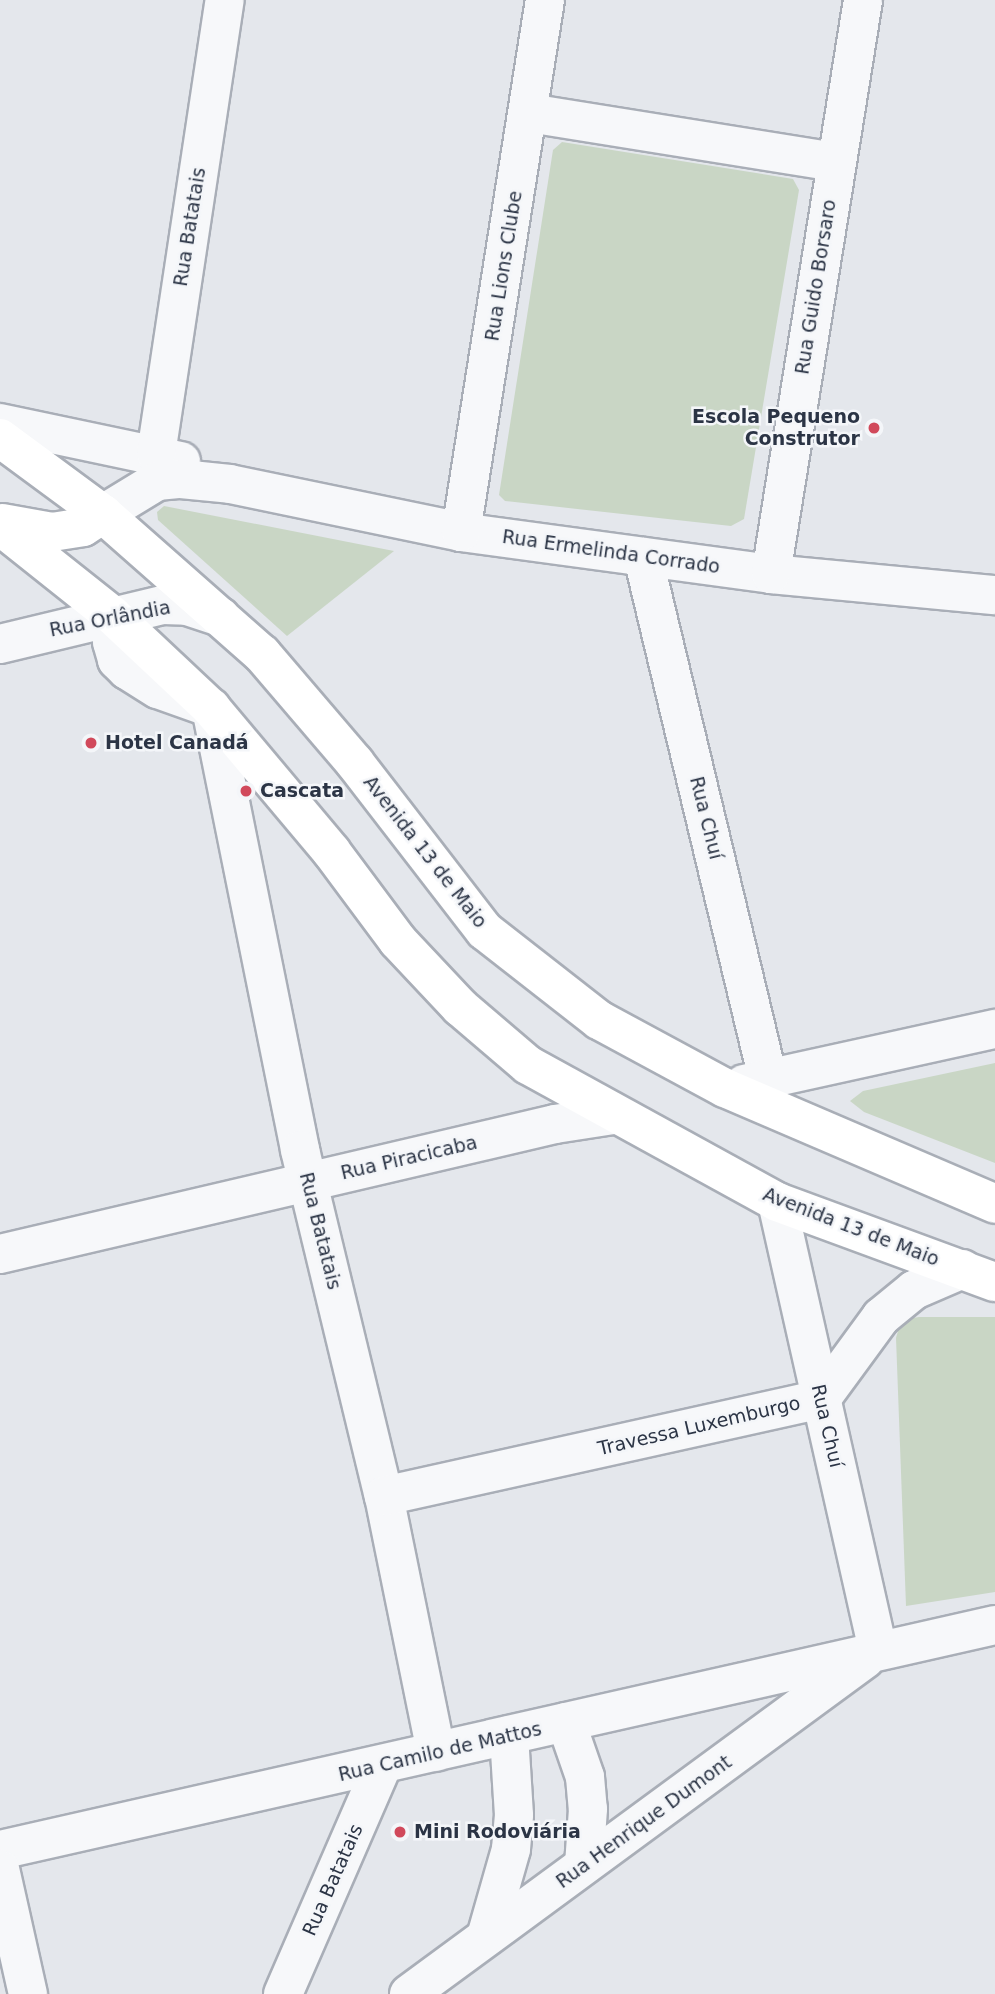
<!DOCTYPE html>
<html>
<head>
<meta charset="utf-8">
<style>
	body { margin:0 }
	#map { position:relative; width:995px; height:1994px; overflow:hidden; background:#e4e7ec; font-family:"DejaVu Sans",sans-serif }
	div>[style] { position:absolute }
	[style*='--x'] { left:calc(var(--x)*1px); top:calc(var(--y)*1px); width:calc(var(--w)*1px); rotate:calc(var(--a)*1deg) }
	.green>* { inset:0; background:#c9d6c5 }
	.roads { filter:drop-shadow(2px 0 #a9aeb7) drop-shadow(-2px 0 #a9aeb7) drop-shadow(0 2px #a9aeb7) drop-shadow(0 -2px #a9aeb7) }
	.minor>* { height:38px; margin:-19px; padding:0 19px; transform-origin:19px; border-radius:19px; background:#f7f8fa }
	.major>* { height:38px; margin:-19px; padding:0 19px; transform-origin:19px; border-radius:19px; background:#fff }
	.dots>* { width:19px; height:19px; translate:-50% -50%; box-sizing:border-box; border:4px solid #f4f6f9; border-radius:50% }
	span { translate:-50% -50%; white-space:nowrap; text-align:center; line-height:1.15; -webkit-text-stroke:5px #f4f6f9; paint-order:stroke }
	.street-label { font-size:19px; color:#2b3445 }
	.poi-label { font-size:19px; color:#2b3445; font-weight:700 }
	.right { translate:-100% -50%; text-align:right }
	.left { translate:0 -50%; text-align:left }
</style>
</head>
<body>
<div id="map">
	<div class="green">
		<div style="clip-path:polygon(562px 142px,793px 179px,799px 190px,744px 519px,731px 526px,505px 501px,499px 495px,553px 150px)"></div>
		<div style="clip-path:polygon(164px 506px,394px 551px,287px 636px,158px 520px,157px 512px)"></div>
		<div style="clip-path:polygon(995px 1063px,995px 1163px,864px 1112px,850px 1101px,863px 1091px)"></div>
		<div style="clip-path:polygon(919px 1317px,995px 1317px,995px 1592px,906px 1606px,896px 1338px,901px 1320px)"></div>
	</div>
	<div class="roads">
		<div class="minor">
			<div style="--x:529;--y:113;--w:310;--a:9.1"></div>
			<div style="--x:0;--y:423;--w:185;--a:11.9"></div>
			<div style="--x:156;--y:454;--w:459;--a:-81.4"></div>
			<div style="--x:103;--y:514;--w:63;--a:-31.4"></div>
			<div style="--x:157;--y:481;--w:24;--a:-5"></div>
			<div style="--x:181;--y:479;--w:49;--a:5.8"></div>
			<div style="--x:230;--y:484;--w:236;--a:11.7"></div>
			<div style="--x:461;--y:532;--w:313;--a:7.7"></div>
			<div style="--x:771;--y:574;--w:225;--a:5.4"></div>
			<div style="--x:461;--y:532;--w:539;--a:-81.03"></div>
			<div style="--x:643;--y:557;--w:537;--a:76.53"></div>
			<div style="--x:771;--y:574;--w:581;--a:-80.89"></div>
			<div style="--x:113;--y:616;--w:26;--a:92"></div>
			<div style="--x:112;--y:642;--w:19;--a:74"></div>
			<div style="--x:117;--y:660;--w:14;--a:45"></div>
			<div style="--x:127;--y:670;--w:36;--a:32"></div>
			<div style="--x:158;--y:689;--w:56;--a:19.7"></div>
			<div style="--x:211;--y:708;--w:451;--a:78.6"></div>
			<div style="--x:300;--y:1150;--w:356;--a:76.4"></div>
			<div style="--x:384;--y:1496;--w:261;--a:78.5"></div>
			<div style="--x:0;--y:644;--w:168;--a:-13.5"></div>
			<div style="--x:163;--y:605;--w:24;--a:2"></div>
			<div style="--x:187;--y:606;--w:35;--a:18"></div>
			<div style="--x:744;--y:1084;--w:257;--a:-12.4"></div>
			<div style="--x:777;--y:1202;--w:458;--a:77.3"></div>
			<div style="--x:0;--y:1254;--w:570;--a:-13.18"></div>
			<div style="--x:555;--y:1124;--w:59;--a:-8.8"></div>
			<div style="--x:384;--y:1496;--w:448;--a:-12.5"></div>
			<div style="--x:821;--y:1399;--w:102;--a:-53.8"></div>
			<div style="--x:881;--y:1317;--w:43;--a:-39.3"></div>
			<div style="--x:914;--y:1290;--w:53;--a:-23.2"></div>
			<div style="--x:566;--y:1722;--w:58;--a:70.9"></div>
			<div style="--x:585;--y:1777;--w:32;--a:85"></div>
			<div style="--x:588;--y:1809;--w:56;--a:94.1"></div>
			<div style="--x:0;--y:1850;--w:1020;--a:-12.74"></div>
			<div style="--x:0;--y:1869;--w:128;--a:77.4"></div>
			<div style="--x:486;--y:1937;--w:91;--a:-74.1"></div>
			<div style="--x:511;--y:1849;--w:34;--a:-85"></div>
			<div style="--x:514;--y:1815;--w:80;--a:-93.6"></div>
			<div style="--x:283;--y:1994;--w:249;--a:-66.5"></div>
			<div style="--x:409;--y:1994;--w:566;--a:-36.3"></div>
		</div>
		<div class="major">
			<div style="--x:0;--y:438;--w:128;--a:36.4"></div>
			<div style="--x:103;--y:514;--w:212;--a:41.4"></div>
			<div style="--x:262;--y:654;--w:143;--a:49.5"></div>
			<div style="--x:355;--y:763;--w:212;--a:52.3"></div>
			<div style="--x:485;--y:931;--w:145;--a:38"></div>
			<div style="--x:599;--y:1020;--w:143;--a:28.4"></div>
			<div style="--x:725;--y:1088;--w:294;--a:23.2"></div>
			<div style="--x:2;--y:523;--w:51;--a:10.2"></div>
			<div style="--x:52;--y:532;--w:31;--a:-9"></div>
			<div style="--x:83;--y:527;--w:24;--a:-33"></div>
			<div style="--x:0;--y:526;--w:144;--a:38.5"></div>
			<div style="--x:113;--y:616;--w:134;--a:43.2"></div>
			<div style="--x:211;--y:708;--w:187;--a:50"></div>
			<div style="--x:331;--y:851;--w:112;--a:53.3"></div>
			<div style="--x:398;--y:941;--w:91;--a:46.8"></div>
			<div style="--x:460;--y:1007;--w:89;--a:40.5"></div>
			<div style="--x:528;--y:1065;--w:284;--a:28.8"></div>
			<div style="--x:777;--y:1202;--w:232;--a:20.2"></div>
		</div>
	</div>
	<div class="dots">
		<div style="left:874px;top:428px;background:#d1495b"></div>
		<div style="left:91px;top:743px;background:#d1495b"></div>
		<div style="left:246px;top:791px;background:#d1495b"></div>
		<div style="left:400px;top:1832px;background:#d1495b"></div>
	</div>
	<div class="street-label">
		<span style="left:190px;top:227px;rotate:-81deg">Rua Batatais</span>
		<span style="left:504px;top:266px;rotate:-81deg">Rua Lions Clube</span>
		<span style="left:816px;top:287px;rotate:-81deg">Rua Guido Borsaro</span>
		<span style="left:611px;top:552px;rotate:8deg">Rua Ermelinda Corrado</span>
		<span style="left:110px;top:619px;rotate:-11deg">Rua Orlândia</span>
		<span style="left:706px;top:818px;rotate:76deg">Rua Chuí</span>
		<span style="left:425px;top:852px;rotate:52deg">Avenida 13 de Maio</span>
		<span style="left:409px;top:1158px;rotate:-13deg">Rua Piracicaba</span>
		<span style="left:851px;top:1227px;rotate:21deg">Avenida 13 de Maio</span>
		<span style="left:320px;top:1231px;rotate:76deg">Rua Batatais</span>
		<span style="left:699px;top:1426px;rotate:-13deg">Travessa Luxemburgo</span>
		<span style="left:827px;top:1426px;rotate:77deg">Rua Chuí</span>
		<span style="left:440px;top:1752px;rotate:-13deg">Rua Camilo de Mattos</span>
		<span style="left:644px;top:1822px;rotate:-36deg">Rua Henrique Dumont</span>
		<span style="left:333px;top:1880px;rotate:-66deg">Rua Batatais</span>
	</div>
	<div class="poi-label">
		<span class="right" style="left:860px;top:428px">Escola Pequeno<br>Construtor</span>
		<span class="left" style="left:105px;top:743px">Hotel Canadá</span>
		<span class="left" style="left:260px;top:791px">Cascata</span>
		<span class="left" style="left:414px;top:1832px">Mini Rodoviária</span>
	</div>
</div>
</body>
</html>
